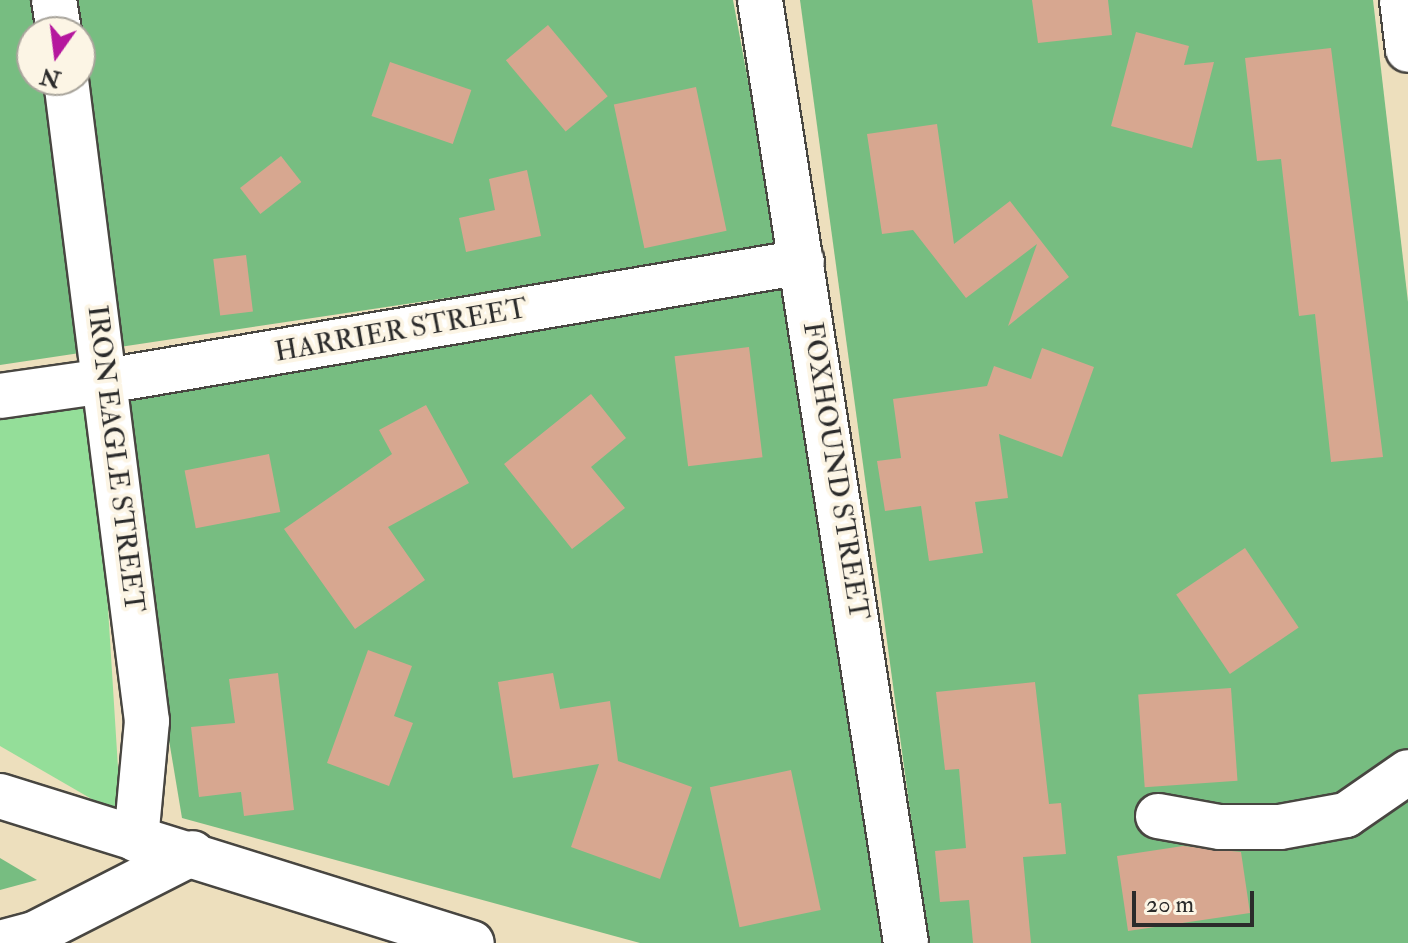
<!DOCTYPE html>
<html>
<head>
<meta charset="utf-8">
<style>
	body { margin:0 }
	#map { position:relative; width:1408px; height:943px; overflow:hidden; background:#eddfbd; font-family:"IM FELL Double Pica",serif }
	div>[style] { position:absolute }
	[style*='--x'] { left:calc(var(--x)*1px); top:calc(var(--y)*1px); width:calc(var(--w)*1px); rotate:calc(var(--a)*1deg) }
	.green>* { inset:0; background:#94de99 }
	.forest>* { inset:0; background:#77bd81 }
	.building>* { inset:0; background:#d7a790; transform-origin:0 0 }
	.roads { filter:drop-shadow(2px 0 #484641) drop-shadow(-2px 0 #484641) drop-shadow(0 2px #484641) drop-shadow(0 -2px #484641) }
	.minor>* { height:44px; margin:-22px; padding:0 22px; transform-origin:22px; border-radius:22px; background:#fff }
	span { translate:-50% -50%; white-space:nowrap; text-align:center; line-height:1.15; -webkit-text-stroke:8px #fcf5e5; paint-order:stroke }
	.street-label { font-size:28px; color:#2b2b2b }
	.north { position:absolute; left:16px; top:16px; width:80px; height:80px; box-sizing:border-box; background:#fcf5e5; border:2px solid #a8a49b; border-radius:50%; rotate:194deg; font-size:22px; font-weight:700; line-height:32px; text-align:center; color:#2b2b2b }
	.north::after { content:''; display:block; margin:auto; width:28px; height:36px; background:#b5179e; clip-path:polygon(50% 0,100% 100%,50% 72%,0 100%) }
	.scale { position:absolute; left:1132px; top:891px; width:122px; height:36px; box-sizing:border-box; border:4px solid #2b2b2b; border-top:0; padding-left:10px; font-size:24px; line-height:28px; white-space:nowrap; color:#2b2b2b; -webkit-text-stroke:6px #fcf5e5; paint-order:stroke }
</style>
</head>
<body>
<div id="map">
	<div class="green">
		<div style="clip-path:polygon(95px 399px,121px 816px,0 746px,0 413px)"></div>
	</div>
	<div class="forest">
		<div style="clip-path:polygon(evenodd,0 0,733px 0,779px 248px,0 365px,0 0,32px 32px,80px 32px,80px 80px,32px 80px,32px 32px)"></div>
		<div style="clip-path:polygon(800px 0,1373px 0,1408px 302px,1408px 943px,928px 943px)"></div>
		<div style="clip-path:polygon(818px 264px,890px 943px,640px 943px,182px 818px,109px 380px)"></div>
		<div style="clip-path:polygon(0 858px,37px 880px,0 890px)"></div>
	</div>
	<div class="building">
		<div style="clip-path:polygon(1032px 0,1108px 0,1112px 35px,1038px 43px)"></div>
		<div style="left:548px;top:25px;width:93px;height:55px;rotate:50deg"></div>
		<div style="clip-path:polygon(1136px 32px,1189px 46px,1184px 65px,1214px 62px,1192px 148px,1111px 126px)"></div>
		<div style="clip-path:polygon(1331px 48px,1383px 457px,1331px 462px,1315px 314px,1299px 316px,1281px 159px,1257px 161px,1245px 58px)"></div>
		<div style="left:390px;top:62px;width:86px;height:57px;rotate:19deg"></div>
		<div style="left:696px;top:87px;width:147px;height:84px;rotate:78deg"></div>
		<div style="clip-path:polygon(937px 124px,954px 244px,1010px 201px,1069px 277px,1008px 326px,1037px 244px,966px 298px,913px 230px,882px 234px,867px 134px)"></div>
		<div style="left:281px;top:156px;width:33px;height:52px;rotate:52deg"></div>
		<div style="clip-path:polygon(527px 170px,541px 236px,466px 252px,459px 218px,495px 210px,489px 179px)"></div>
		<div style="left:246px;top:255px;width:57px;height:33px;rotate:83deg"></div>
		<div style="left:749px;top:347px;width:111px;height:75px;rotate:83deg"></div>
		<div style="clip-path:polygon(1042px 348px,1094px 367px,1062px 457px,999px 434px,1008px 498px,975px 502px,983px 553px,929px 561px,921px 506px,885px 511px,877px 461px,901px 458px,893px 399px,987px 386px,994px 366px,1031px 379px)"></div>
		<div style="clip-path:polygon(591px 394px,626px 438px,591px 467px,625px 508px,572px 549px,504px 464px)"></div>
		<div style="clip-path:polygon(426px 405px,469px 483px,388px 527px,425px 580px,355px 629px,284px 529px,392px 454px,379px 430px)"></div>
		<div style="left:269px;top:454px;width:59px;height:86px;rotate:79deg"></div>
		<div style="left:1245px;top:548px;width:96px;height:83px;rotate:56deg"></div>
		<div style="clip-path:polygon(368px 650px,412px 666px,394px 716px,413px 723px,389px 786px,327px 763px)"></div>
		<div style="clip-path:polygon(278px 673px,294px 810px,244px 816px,241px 792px,199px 797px,191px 727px,235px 723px,229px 679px)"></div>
		<div style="clip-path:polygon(553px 673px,560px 709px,610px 701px,618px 761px,692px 787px,660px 879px,571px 847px,599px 764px,513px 778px,498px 682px)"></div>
		<div style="clip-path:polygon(1035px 682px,1049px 804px,1061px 803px,1066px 854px,1023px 857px,1031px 943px,973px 943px,969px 900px,940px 902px,935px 851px,966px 848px,959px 769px,945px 770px,936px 692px)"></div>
		<div style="left:1231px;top:688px;width:93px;height:93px;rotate:86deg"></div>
		<div style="left:791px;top:770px;width:143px;height:83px;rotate:78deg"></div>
		<div style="clip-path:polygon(1183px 846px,1241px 852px,1250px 913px,1128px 931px,1117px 856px)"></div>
	</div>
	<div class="roads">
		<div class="minor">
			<div style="--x:54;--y:0;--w:32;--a:81"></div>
			<div style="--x:760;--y:0;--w:954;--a:81.2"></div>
			<div style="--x:1402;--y:0;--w:50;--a:83.2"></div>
			<div style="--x:66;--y:80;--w:646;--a:82.8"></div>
			<div style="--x:147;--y:721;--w:119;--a:95.3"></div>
			<div style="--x:0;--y:396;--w:107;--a:-8.1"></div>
			<div style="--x:106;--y:381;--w:706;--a:-9.7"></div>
			<div style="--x:0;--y:796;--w:494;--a:17.3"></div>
			<div style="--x:1158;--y:816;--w:63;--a:10.1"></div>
			<div style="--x:1220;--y:827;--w:60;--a:0"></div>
			<div style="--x:1280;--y:827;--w:67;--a:-10.3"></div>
			<div style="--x:1346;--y:815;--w:75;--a:-34.7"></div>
			<div style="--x:0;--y:943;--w:35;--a:-15"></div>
			<div style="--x:34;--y:934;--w:178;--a:-27"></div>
		</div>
	</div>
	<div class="street-label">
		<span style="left:401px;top:331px;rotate:-10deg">HARRIER STREET</span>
		<span style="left:115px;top:459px;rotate:83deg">IRON EAGLE STREET</span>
		<span style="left:835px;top:471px;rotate:81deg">FOXHOUND STREET</span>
	</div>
	<div class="north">N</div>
	<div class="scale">20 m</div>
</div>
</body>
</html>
